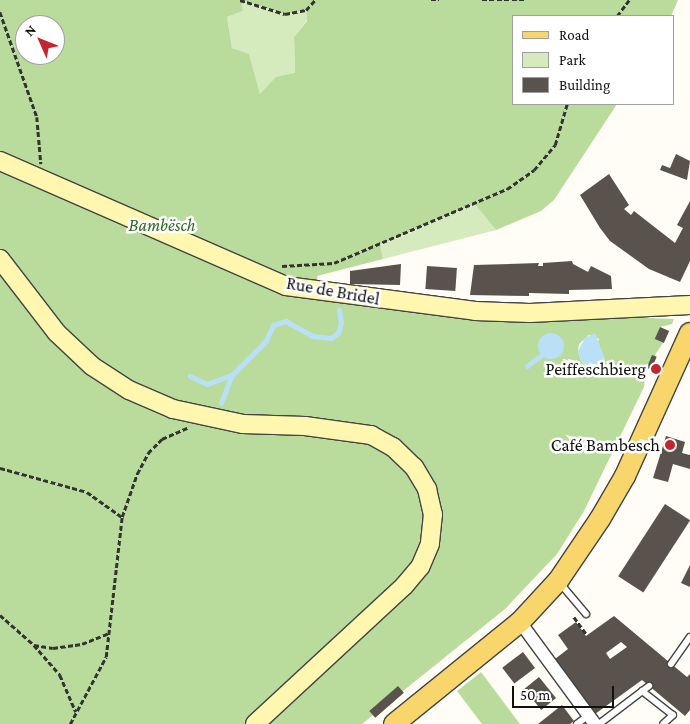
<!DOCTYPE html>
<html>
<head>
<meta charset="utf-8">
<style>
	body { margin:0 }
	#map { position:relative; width:690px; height:724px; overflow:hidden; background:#fffdf5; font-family:"Crimson Pro",serif }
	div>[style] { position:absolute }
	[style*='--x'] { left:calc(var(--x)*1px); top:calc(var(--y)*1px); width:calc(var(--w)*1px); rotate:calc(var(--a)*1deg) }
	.green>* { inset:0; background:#d5ebbd }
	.forest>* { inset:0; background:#b9dc9c }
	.water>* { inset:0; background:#b9e0f7 }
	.round { border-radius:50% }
	.stream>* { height:4.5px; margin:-2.25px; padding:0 2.25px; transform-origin:2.25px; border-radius:2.25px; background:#b9e0f7 }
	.building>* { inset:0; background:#5a524d; transform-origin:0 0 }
	.path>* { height:2.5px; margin-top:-1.25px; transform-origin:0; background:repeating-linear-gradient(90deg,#333 0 5px,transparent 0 7.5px) }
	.roads { filter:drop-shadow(1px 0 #444) drop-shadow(-1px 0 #444) drop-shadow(0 1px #444) drop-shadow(0 -1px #444) }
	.lane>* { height:6px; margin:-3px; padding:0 3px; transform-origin:3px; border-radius:3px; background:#fff }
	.street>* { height:12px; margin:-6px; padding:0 6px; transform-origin:6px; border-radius:6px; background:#fff }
	.secondary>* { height:18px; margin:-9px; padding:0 9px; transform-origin:9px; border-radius:9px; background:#fff6b0 }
	.primary>* { height:20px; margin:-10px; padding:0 10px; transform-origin:10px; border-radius:10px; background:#f9d66b }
	.dots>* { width:14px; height:14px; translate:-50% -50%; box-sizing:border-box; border:2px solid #fff; border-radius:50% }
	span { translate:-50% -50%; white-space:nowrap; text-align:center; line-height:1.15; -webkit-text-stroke:5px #fff; paint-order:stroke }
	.park-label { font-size:18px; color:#2f6b1f; font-style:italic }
	.street-label { font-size:18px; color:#111 }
	.poi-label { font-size:18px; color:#111 }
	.right { translate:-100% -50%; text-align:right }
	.legend { position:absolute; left:512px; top:15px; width:162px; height:90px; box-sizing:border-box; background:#fff; border:1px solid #a0a0a0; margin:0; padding:6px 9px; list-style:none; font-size:15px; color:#111 }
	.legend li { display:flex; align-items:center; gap:10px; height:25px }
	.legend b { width:25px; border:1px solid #a0a0a0 }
	.north { position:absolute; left:15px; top:15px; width:50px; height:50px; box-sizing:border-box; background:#fff; border:1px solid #a0a0a0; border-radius:50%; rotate:314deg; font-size:14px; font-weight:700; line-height:20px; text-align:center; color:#111 }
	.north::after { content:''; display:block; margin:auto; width:18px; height:22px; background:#c4262e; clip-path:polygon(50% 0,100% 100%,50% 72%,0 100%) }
	.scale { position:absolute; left:512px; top:686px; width:102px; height:22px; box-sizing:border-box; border:2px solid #111; border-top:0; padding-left:6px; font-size:15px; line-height:18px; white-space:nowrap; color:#111; -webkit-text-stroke:4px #fff; paint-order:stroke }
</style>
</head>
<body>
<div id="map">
	<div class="green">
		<div style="clip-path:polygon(240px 0,285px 14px,306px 10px,307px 20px,294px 37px,295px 74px,260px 94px,249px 55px,232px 48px,227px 17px,243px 11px)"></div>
		<div style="clip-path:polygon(476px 204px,496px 230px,383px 259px,380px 246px)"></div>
	</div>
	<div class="forest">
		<div style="clip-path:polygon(evenodd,0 0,678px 0,671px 16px,514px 16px,514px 104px,617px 104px,554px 200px,541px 211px,496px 230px,475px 204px,380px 245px,383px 259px,317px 276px,319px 292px,475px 311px,674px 319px,672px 324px,660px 327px,655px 339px,663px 343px,646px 368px,644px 387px,584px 511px,557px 554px,505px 609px,362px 724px,0 724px,0 0,241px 0,285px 14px,306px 10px,307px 21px,294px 37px,295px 73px,276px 77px,260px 94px,249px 54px,232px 48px,227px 17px,243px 11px,241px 0,0 0,25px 25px,55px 25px,55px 55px,25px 55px,25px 25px,0 0,589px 335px,599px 339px,587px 367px,581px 361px,578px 351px,579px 344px,589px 335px)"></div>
		<div style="clip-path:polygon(481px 672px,520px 724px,482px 724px,457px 691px)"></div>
	</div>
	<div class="water">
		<div style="clip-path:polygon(595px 333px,605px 359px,600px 366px,593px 369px,581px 361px,578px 351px,585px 338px)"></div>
		<div class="round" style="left:538px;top:333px;width:26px;height:26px"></div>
	</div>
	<div class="stream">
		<div style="--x:527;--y:366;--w:20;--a:-37"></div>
		<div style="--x:190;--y:376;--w:19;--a:25"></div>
		<div style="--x:207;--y:384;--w:27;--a:-20"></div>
		<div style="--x:232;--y:375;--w:48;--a:-45"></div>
		<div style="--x:266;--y:341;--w:17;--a:-66"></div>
		<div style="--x:273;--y:325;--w:14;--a:-17"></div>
		<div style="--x:286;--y:321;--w:31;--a:29"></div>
		<div style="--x:313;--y:336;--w:18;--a:6"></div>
		<div style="--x:331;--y:338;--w:9;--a:-36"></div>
		<div style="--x:338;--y:333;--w:10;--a:-73"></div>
		<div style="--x:341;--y:323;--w:13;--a:-99"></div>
		<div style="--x:221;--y:403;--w:30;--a:-69"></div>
	</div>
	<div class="building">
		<div style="clip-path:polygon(676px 154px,690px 161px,687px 180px,660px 170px,662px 165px,670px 168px)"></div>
		<div style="clip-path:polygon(609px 174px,629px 205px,624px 209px,631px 215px,634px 211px,675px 243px,683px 228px,677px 225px,690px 201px,690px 261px,680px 282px,649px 269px,610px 241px,600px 228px,580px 195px)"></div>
		<div style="clip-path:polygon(572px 261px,573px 264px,588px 272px,591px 266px,611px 276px,612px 289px,569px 290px,569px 294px,529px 293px,529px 296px,470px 295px,474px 265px,539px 263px,538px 266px,543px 266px,543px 263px)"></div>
		<div style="clip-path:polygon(401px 264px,400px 285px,350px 284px,350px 271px)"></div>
		<div style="left:427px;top:266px;width:30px;height:23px;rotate:4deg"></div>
		<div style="left:660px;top:327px;width:10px;height:13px;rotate:24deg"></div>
		<div style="left:652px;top:355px;width:5px;height:14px;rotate:22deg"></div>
		<div style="clip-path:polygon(666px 436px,685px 442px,682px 453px,690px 455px,690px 469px,673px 464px,668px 482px,653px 478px)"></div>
		<div style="left:665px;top:504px;width:30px;height:86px;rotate:33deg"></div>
		<div style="clip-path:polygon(690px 565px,690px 587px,681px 583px)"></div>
		<div style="clip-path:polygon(evenodd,614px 616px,687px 677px,690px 674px,690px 710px,685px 716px,642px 680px,595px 714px,555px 659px,568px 649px,558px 635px,576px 622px,586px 636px,614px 616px,621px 642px,627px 647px,610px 659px,606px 653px,621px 642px)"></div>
		<div style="left:523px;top:652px;width:20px;height:26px;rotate:53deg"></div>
		<div style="left:539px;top:677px;width:27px;height:19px;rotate:51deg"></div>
		<div style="left:398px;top:686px;width:9px;height:38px;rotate:49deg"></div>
		<div style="clip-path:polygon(562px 705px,574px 721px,570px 724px,538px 724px)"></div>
	</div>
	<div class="path">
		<div style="--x:240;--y:0;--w:47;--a:17.3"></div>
		<div style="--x:285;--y:14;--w:21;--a:-11"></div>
		<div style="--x:306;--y:10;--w:13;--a:-48"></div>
		<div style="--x:431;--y:0;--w:8;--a:0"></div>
		<div style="--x:482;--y:0;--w:45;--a:0"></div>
		<div style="--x:0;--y:12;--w:111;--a:70.6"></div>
		<div style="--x:37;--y:117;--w:47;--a:85.1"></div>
		<div style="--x:617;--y:16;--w:20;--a:-53"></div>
		<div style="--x:282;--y:266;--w:52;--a:-3.3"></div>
		<div style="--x:334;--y:263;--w:188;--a:-23.2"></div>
		<div style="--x:507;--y:189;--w:33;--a:-35"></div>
		<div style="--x:534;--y:170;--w:33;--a:-50"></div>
		<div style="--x:555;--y:145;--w:43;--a:-73.7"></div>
		<div style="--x:0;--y:468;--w:90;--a:15.4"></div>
		<div style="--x:87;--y:492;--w:43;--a:35.5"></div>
		<div style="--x:0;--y:615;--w:45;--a:41.4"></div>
		<div style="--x:34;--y:645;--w:40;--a:49"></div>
		<div style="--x:60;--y:675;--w:40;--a:66.6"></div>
		<div style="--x:574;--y:617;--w:22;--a:54"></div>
		<div style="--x:34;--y:645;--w:19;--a:9"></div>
		<div style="--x:53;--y:648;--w:29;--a:-8"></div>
		<div style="--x:82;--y:644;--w:29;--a:-22"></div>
		<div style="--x:70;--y:724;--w:76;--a:-61.8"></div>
		<div style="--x:106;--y:657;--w:141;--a:-83.5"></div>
		<div style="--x:122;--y:517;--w:46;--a:-70.8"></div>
		<div style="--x:137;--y:474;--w:24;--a:-62"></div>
		<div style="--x:148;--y:453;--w:20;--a:-45"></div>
		<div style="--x:162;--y:439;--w:30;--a:-24"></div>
	</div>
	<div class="roads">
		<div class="lane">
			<div style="--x:559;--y:582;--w:42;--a:49.8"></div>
			<div style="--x:671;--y:664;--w:33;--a:-55"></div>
			<div style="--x:642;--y:691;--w:39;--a:38"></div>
			<div style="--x:673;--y:715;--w:13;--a:138"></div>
			<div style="--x:577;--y:724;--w:15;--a:-37"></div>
			<div style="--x:599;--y:724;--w:63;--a:-37.2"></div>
		</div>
		<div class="street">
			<div style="--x:520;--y:622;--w:127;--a:53.7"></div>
		</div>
		<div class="secondary">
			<div style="--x:0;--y:161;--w:312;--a:23.6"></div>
			<div style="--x:286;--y:286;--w:191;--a:7.5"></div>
			<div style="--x:475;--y:311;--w:55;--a:2.1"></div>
			<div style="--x:530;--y:313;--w:160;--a:-2.9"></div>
			<div style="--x:0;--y:259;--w:93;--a:52.4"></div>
			<div style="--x:57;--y:333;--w:48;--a:43.3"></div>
			<div style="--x:92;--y:366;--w:44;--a:33"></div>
			<div style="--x:129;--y:390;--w:48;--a:23.4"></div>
			<div style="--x:173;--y:409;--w:72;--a:12.1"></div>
			<div style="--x:243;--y:424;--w:62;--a:1.8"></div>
			<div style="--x:305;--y:426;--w:67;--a:7.8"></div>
			<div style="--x:371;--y:435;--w:25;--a:29"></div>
			<div style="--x:393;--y:447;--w:29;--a:44"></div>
			<div style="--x:414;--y:467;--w:26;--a:59"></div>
			<div style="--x:427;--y:489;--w:26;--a:77"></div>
			<div style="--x:433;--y:514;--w:30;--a:96"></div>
			<div style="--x:430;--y:544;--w:25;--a:113"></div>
			<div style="--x:420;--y:567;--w:25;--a:130"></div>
			<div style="--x:404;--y:586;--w:203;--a:137.2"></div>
		</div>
		<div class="primary">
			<div style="--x:394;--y:724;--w:162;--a:-39"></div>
			<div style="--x:520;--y:622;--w:56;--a:-47.2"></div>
			<div style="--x:558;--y:581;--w:75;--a:-55.9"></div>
			<div style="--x:600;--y:519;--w:50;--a:-59.8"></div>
			<div style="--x:625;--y:476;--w:157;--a:-65.6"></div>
		</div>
	</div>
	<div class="dots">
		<div style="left:656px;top:369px;background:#c4262e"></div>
		<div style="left:670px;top:445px;background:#c4262e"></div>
	</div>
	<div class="park-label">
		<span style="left:162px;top:225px">Bambësch</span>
	</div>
	<div class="street-label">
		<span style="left:333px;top:291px;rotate:10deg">Rue de Bridel</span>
	</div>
	<div class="poi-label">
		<span class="right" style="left:646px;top:369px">Peiffeschbierg</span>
		<span class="right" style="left:660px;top:445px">Café Bambesch</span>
	</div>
	<ul class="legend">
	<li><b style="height:6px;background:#f9d66b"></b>Road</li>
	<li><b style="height:14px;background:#d5ebbd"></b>Park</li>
	<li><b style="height:14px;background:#5a524d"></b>Building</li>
	</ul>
	<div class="north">N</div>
	<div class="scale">50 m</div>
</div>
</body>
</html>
